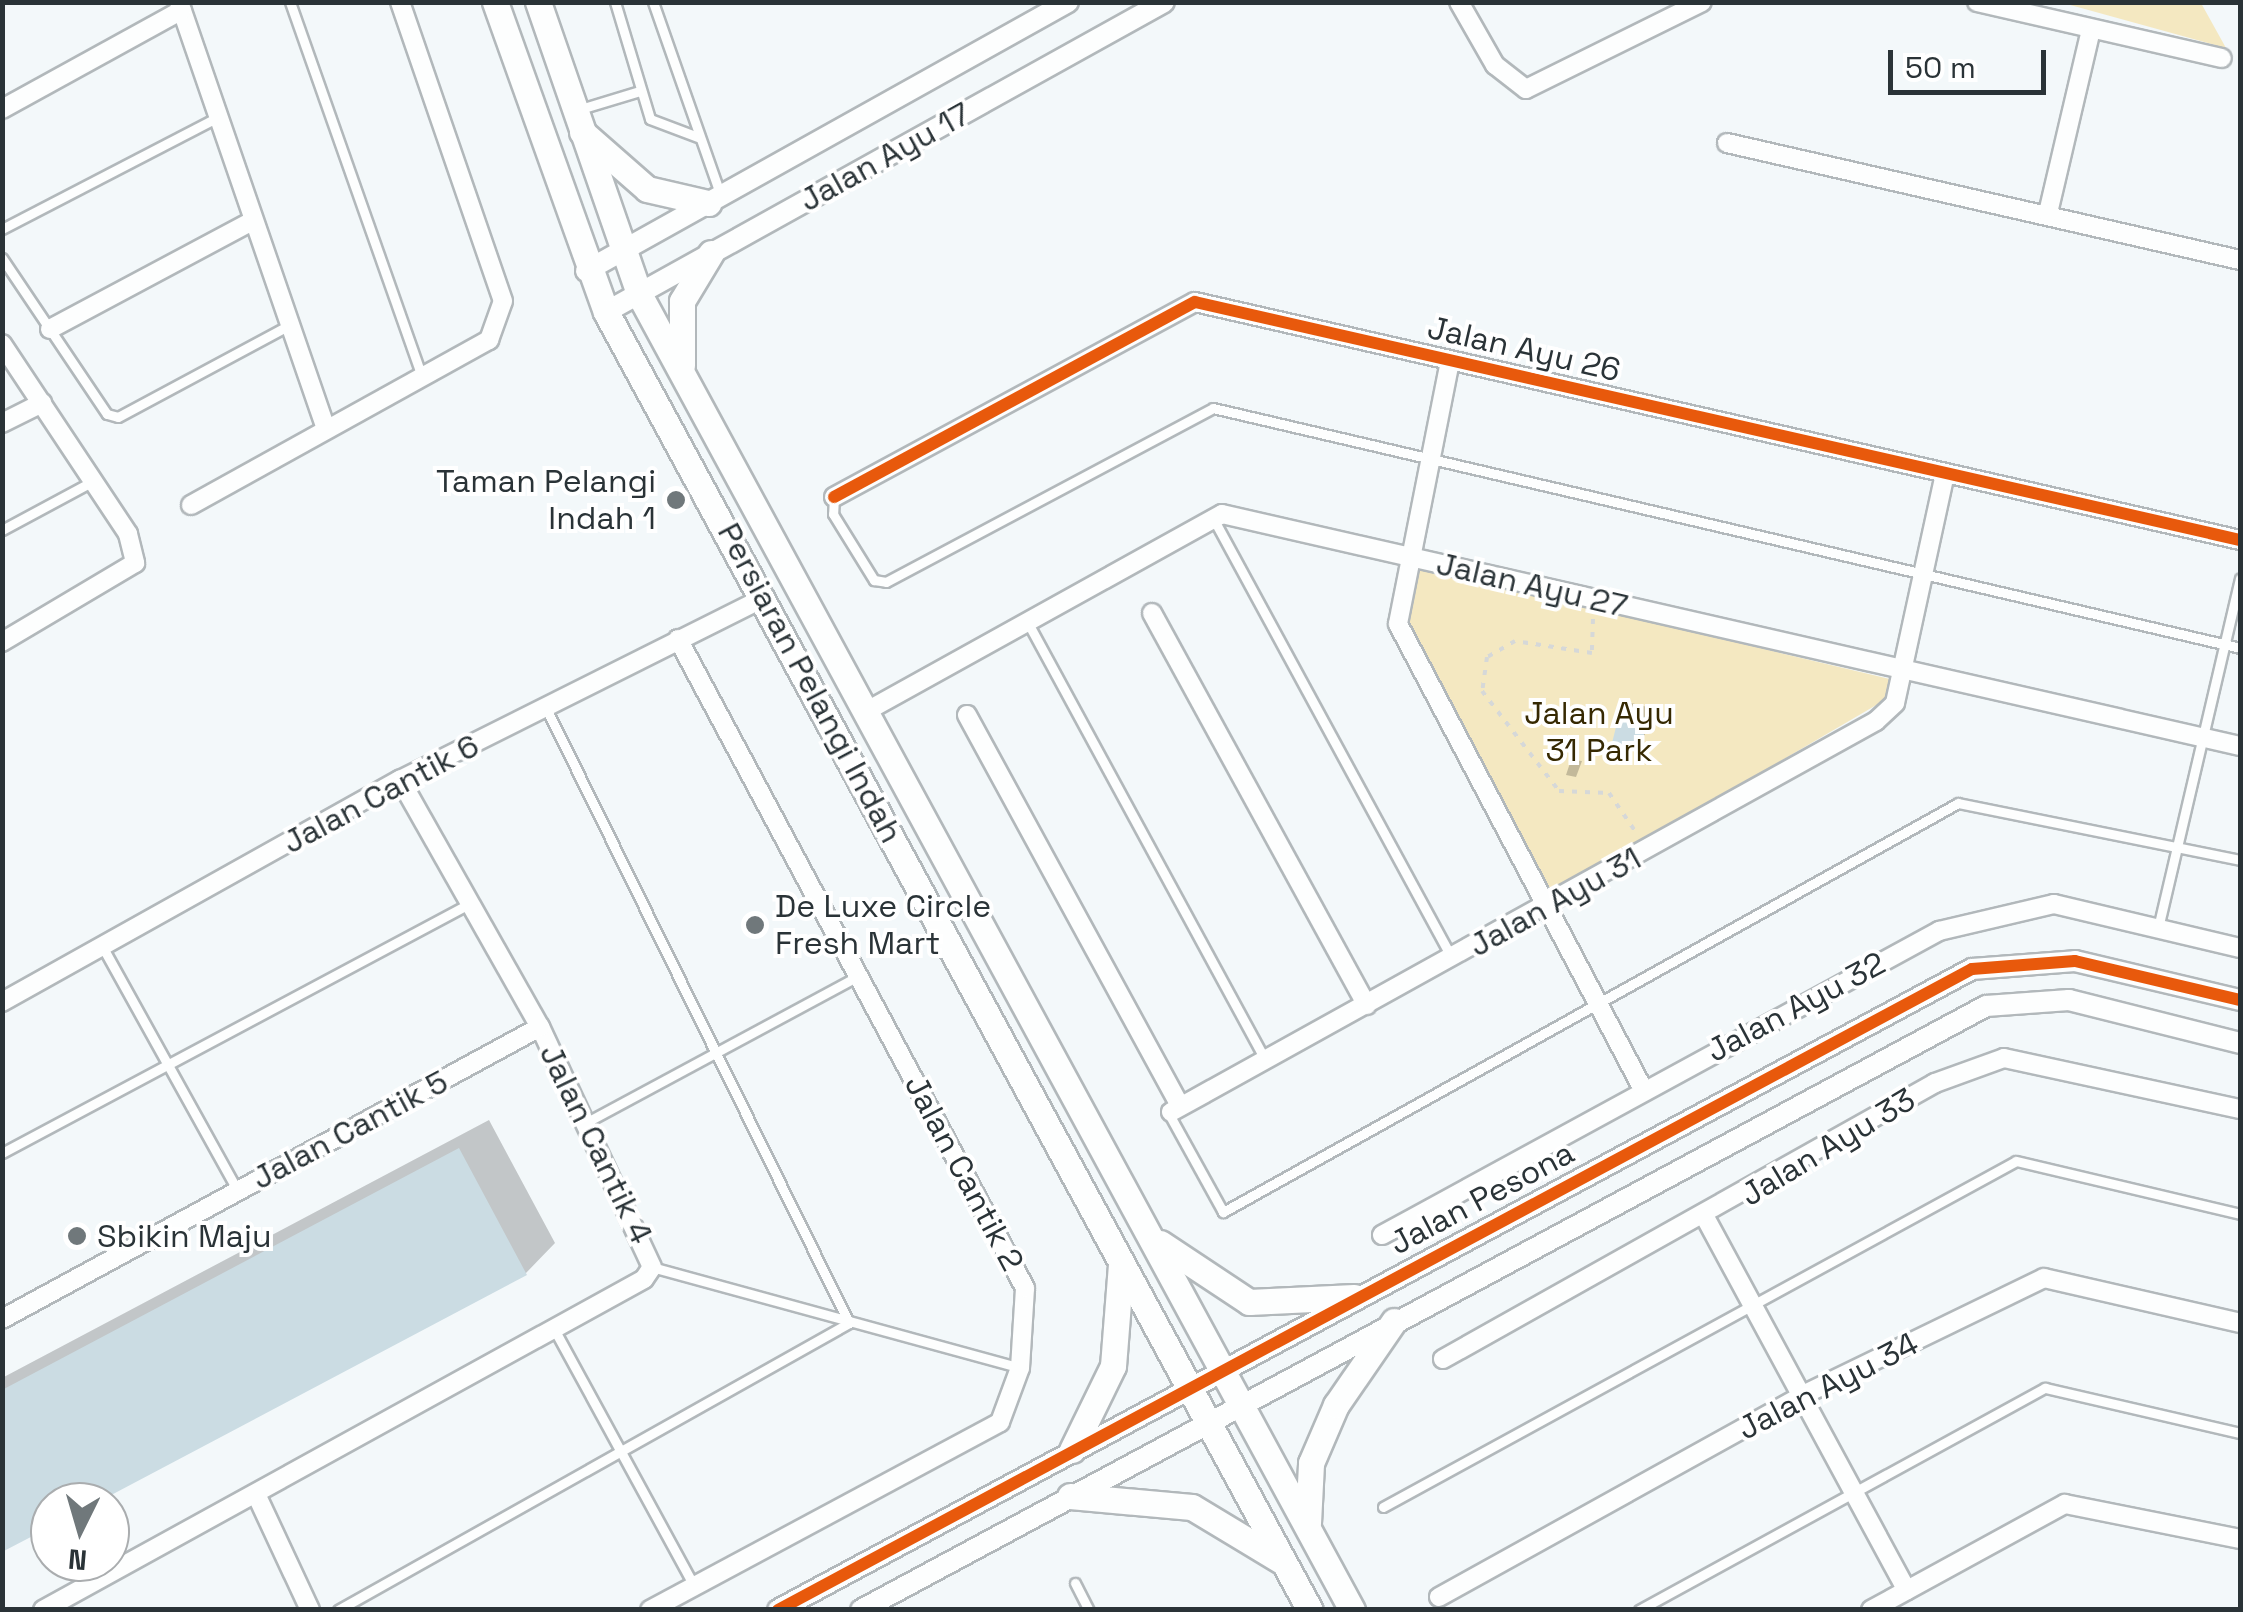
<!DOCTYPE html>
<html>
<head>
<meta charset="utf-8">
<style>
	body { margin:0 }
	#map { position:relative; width:2243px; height:1612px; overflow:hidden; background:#f3f8fa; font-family:"Space Grotesk",sans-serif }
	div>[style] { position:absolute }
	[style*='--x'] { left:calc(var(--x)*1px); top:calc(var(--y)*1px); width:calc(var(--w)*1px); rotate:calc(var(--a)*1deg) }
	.green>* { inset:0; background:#f4e8c1 }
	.shadow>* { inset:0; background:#0003 }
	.building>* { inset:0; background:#cbdce3; transform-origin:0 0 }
	.path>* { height:4px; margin-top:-2px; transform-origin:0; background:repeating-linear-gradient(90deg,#d6d8d8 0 5px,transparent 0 13px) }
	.roads { filter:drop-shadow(2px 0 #b2b8bb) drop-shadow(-2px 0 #b2b8bb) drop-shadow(0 2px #b2b8bb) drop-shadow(0 -2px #b2b8bb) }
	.service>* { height:9px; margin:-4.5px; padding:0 4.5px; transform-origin:4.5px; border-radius:4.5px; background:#fdfefe }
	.minor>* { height:18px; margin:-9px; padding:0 9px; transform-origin:9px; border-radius:9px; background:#fdfefe }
	.tertiary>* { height:20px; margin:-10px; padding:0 10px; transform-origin:10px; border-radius:10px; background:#fdfefe }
	.secondary>* { height:25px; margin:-12.5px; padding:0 12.5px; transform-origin:12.5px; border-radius:12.5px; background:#fdfefe }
	.cycleway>* { height:12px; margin:-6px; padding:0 6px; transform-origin:6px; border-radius:6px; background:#e8590c }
	.dots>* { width:28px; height:28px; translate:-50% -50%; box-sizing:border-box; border:5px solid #fff; border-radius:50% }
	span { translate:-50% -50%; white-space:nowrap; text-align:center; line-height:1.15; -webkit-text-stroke:8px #fff; paint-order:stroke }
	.street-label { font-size:32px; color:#2a3337 }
	.poi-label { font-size:32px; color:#2a3337 }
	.right { translate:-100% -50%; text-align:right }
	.left { translate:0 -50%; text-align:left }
	.park-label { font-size:32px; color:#362902 }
	.frame { position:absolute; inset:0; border:5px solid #2a3337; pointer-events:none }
	.north { position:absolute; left:30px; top:1482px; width:100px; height:100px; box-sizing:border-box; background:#fff; border:2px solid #aaadaf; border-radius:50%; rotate:185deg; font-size:28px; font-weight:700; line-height:40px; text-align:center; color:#2a3337 }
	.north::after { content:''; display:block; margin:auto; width:35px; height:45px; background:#70787b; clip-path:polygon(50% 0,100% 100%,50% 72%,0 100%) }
	.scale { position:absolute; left:1888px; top:50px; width:158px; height:45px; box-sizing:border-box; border:5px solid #2a3337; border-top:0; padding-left:12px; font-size:30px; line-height:35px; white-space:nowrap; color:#2a3337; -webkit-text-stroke:8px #fff; paint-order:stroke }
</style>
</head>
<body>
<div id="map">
	<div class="green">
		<div style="clip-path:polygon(2063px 3px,2201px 3px,2226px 48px)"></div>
		<div style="clip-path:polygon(1415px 566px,1894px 680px,1890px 697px,1552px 895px,1408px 627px)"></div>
	</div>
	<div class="shadow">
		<div style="clip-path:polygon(1631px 703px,1656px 709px,1639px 748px,1622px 712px)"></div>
		<div style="clip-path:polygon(1571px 760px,1582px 761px,1576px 777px,1566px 775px)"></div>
		<div style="clip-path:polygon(489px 1120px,555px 1243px,526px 1273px,92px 1502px,50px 1502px,50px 1524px,2px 1550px,2px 1378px)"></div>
	</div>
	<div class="building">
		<div style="left:1620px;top:711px;width:29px;height:34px;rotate:14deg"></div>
		<div style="clip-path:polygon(459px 1148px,527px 1275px,98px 1502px,50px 1502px,50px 1527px,2px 1552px,2px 1390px)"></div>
	</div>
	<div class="path">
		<div style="--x:1593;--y:619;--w:34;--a:92"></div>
		<div style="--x:1592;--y:653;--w:78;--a:-171.1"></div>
		<div style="--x:1515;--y:641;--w:32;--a:150"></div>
		<div style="--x:1487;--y:657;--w:34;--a:98"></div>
		<div style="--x:1482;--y:691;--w:126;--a:52.4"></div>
		<div style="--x:1559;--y:791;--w:50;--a:2.3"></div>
		<div style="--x:1609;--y:793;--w:46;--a:55.6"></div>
	</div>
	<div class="roads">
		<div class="service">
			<div style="--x:290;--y:2;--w:394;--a:70.6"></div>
			<div style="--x:615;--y:2;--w:122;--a:73.3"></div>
			<div style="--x:650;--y:119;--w:51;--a:20.6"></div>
			<div style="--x:653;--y:2;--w:202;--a:70.7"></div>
			<div style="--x:577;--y:110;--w:66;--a:-16.8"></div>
			<div style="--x:2;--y:229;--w:241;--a:-27.4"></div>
			<div style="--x:2;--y:258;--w:188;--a:56.1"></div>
			<div style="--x:107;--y:414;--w:11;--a:15"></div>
			<div style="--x:118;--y:417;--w:193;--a:-28.2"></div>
			<div style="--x:834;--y:497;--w:17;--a:93"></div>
			<div style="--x:833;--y:514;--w:78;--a:58.2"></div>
			<div style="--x:874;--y:580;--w:12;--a:9"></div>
			<div style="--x:886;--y:582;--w:370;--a:-28"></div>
			<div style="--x:1213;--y:408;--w:1055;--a:13.15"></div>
			<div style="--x:1213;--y:518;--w:499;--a:61.5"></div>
			<div style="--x:2;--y:530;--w:103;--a:-28.3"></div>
			<div style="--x:1028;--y:623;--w:497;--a:61.5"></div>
			<div style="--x:2158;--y:928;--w:359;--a:-76.8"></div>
			<div style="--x:102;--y:946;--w:280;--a:61"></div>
			<div style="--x:1169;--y:1114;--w:112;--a:61.1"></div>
			<div style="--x:1223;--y:1212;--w:841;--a:-29.09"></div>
			<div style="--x:1958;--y:803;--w:288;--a:11.4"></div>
			<div style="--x:587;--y:1122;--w:308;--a:-28.3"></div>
			<div style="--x:2;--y:1153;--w:529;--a:-28.07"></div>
			<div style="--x:652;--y:1267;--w:382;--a:15.3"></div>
			<div style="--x:554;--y:1329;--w:293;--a:61.4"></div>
			<div style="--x:1383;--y:1507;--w:721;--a:-28.66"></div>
			<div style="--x:2016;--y:1161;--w:230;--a:13.3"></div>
			<div style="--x:1075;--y:1583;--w:30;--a:63"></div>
			<div style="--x:338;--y:1610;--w:586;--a:-29.32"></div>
			<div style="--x:849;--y:1323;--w:686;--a:-116.23"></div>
			<div style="--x:1639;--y:1610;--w:463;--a:-28.7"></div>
			<div style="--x:2045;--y:1388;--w:200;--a:13"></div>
		</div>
		<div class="minor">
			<div style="--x:179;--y:2;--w:451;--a:71"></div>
			<div style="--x:1459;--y:2;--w:73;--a:60.3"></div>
			<div style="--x:1495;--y:65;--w:39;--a:38"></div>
			<div style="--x:1526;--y:89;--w:196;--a:-26.3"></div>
			<div style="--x:1977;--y:2;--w:251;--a:12.9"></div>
			<div style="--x:2;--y:109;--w:205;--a:-28.8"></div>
			<div style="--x:1727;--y:143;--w:526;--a:12.85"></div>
			<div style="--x:2048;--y:213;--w:189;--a:-76.8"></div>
			<div style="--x:50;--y:329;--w:227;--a:-28.1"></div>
			<div style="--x:2;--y:344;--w:228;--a:56.4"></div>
			<div style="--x:128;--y:534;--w:30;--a:76"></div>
			<div style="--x:135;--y:563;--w:155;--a:149.3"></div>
			<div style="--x:1450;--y:361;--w:268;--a:101.2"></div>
			<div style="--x:1398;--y:624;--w:526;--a:62.22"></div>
			<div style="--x:2;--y:423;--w:45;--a:-26.6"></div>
			<div style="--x:834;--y:497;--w:410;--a:-28.4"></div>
			<div style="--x:1195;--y:302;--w:1072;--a:12.83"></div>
			<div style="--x:191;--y:505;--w:341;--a:-29"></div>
			<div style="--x:489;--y:340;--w:41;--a:-70.3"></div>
			<div style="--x:503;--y:301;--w:316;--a:-109"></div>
			<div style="--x:1152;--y:613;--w:447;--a:61.3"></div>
			<div style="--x:865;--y:712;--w:408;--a:-29"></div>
			<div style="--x:1222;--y:514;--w:1044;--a:12.84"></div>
			<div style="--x:967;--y:715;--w:445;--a:61.4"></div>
			<div style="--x:2;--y:1002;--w:456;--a:-29.2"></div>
			<div style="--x:400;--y:780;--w:408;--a:-26.6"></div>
			<div style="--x:1171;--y:1112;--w:806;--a:-29.01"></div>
			<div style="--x:1876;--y:721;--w:26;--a:-43"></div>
			<div style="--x:1895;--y:703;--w:235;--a:-77.7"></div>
			<div style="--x:1706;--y:1219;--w:422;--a:61.6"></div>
			<div style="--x:1382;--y:1235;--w:635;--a:-28.62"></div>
			<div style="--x:1939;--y:931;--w:118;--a:-13.2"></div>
			<div style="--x:2054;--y:904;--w:191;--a:13.3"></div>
			<div style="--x:2;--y:1319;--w:612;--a:-28.49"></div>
			<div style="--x:1443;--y:1359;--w:564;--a:-29.29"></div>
			<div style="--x:1935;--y:1083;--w:73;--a:-19.9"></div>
			<div style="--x:2004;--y:1058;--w:241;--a:12.2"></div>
			<div style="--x:256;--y:1494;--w:128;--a:65"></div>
			<div style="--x:1439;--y:1597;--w:414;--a:-29"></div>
			<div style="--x:1801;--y:1396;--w:270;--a:-25.9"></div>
			<div style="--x:2044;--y:1278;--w:201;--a:12.9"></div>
			<div style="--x:43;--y:1610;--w:686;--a:-28.84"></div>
			<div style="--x:644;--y:1279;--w:14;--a:-56"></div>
			<div style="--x:652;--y:1267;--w:265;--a:-115"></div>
			<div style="--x:540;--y:1027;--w:284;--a:-119.5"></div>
			<div style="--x:650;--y:1610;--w:397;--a:-28.2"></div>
			<div style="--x:1000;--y:1422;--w:58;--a:-69.7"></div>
			<div style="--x:1020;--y:1368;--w:80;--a:-86.4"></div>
			<div style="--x:1025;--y:1288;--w:736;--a:-118.13"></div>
			<div style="--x:1871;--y:1610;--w:221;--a:-28.7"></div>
			<div style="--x:2065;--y:1504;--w:178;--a:11.3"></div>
		</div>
		<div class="tertiary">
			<div style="--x:586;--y:271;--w:552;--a:-29.17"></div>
			<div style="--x:606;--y:312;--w:638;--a:-29.05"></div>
			<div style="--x:778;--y:1610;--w:1355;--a:-28.23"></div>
			<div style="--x:1972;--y:969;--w:103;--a:-4.4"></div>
			<div style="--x:2075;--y:961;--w:170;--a:13.3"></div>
			<div style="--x:861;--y:1610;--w:1277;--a:-28.23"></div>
			<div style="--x:1986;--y:1006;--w:83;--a:-4.1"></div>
			<div style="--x:2069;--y:1000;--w:176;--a:14.1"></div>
		</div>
		<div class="secondary">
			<div style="--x:495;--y:2;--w:329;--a:70.3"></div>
			<div style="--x:606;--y:312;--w:1477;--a:61.53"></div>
			<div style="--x:538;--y:2;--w:309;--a:70.9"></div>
			<div style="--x:639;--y:294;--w:1497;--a:61.55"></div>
			<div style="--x:582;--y:132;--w:86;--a:41.2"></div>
			<div style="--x:647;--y:189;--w:63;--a:12.9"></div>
			<div style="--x:682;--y:365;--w:64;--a:-90"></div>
			<div style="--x:682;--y:301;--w:56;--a:-58.9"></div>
			<div style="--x:1160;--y:1243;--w:107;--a:33.5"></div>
			<div style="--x:1249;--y:1302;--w:105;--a:-2.7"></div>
			<div style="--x:1072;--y:1450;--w:93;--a:-64"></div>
			<div style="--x:1113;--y:1366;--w:101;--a:-85.5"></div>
			<div style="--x:1070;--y:1496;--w:122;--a:5.2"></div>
			<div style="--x:1192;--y:1507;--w:106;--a:31.1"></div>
			<div style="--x:1308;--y:1523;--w:60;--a:-87.1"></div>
			<div style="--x:1311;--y:1463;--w:63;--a:-66.7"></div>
			<div style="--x:1336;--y:1405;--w:102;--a:-55.4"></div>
		</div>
	</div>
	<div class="cycleway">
		<div style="--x:834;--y:497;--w:410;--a:-28.4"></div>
		<div style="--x:1195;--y:302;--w:1072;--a:12.83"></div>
		<div style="--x:778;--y:1610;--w:1355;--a:-28.23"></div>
		<div style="--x:1972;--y:969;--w:103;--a:-4.4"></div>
		<div style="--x:2075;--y:961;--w:170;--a:13.3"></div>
	</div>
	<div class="dots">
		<div style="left:676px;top:500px;background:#70787b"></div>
		<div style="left:755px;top:925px;background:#70787b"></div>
		<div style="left:77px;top:1236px;background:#70787b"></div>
	</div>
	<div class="street-label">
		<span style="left:885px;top:157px;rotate:-29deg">Jalan Ayu 17</span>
		<span style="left:1524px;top:349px;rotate:13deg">Jalan Ayu 26</span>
		<span style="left:1532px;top:585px;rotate:13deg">Jalan Ayu 27</span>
		<span style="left:810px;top:683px;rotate:62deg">Persiaran Pelangi Indah</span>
		<span style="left:381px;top:794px;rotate:-28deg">Jalan Cantik 6</span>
		<span style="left:1555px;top:902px;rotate:-29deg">Jalan Ayu 31</span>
		<span style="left:1796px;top:1007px;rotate:-28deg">Jalan Ayu 32</span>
		<span style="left:350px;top:1130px;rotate:-28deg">Jalan Cantik 5</span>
		<span style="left:596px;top:1144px;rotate:64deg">Jalan Cantik 4</span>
		<span style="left:1828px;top:1147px;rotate:-31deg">Jalan Ayu 33</span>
		<span style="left:964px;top:1173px;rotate:62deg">Jalan Cantik 2</span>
		<span style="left:1482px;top:1198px;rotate:-28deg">Jalan Pesona</span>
		<span style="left:1828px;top:1386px;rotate:-27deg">Jalan Ayu 34</span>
	</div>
	<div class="poi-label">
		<span class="right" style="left:656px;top:500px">Taman Pelangi<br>Indah 1</span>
		<span class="left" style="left:775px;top:925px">De Luxe Circle<br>Fresh Mart</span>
		<span class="left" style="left:97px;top:1236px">Sbikin Maju</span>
	</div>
	<div class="park-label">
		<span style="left:1599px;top:732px">Jalan Ayu<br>31 Park</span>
	</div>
	<div class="frame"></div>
	<div class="north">N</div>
	<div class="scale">50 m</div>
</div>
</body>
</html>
